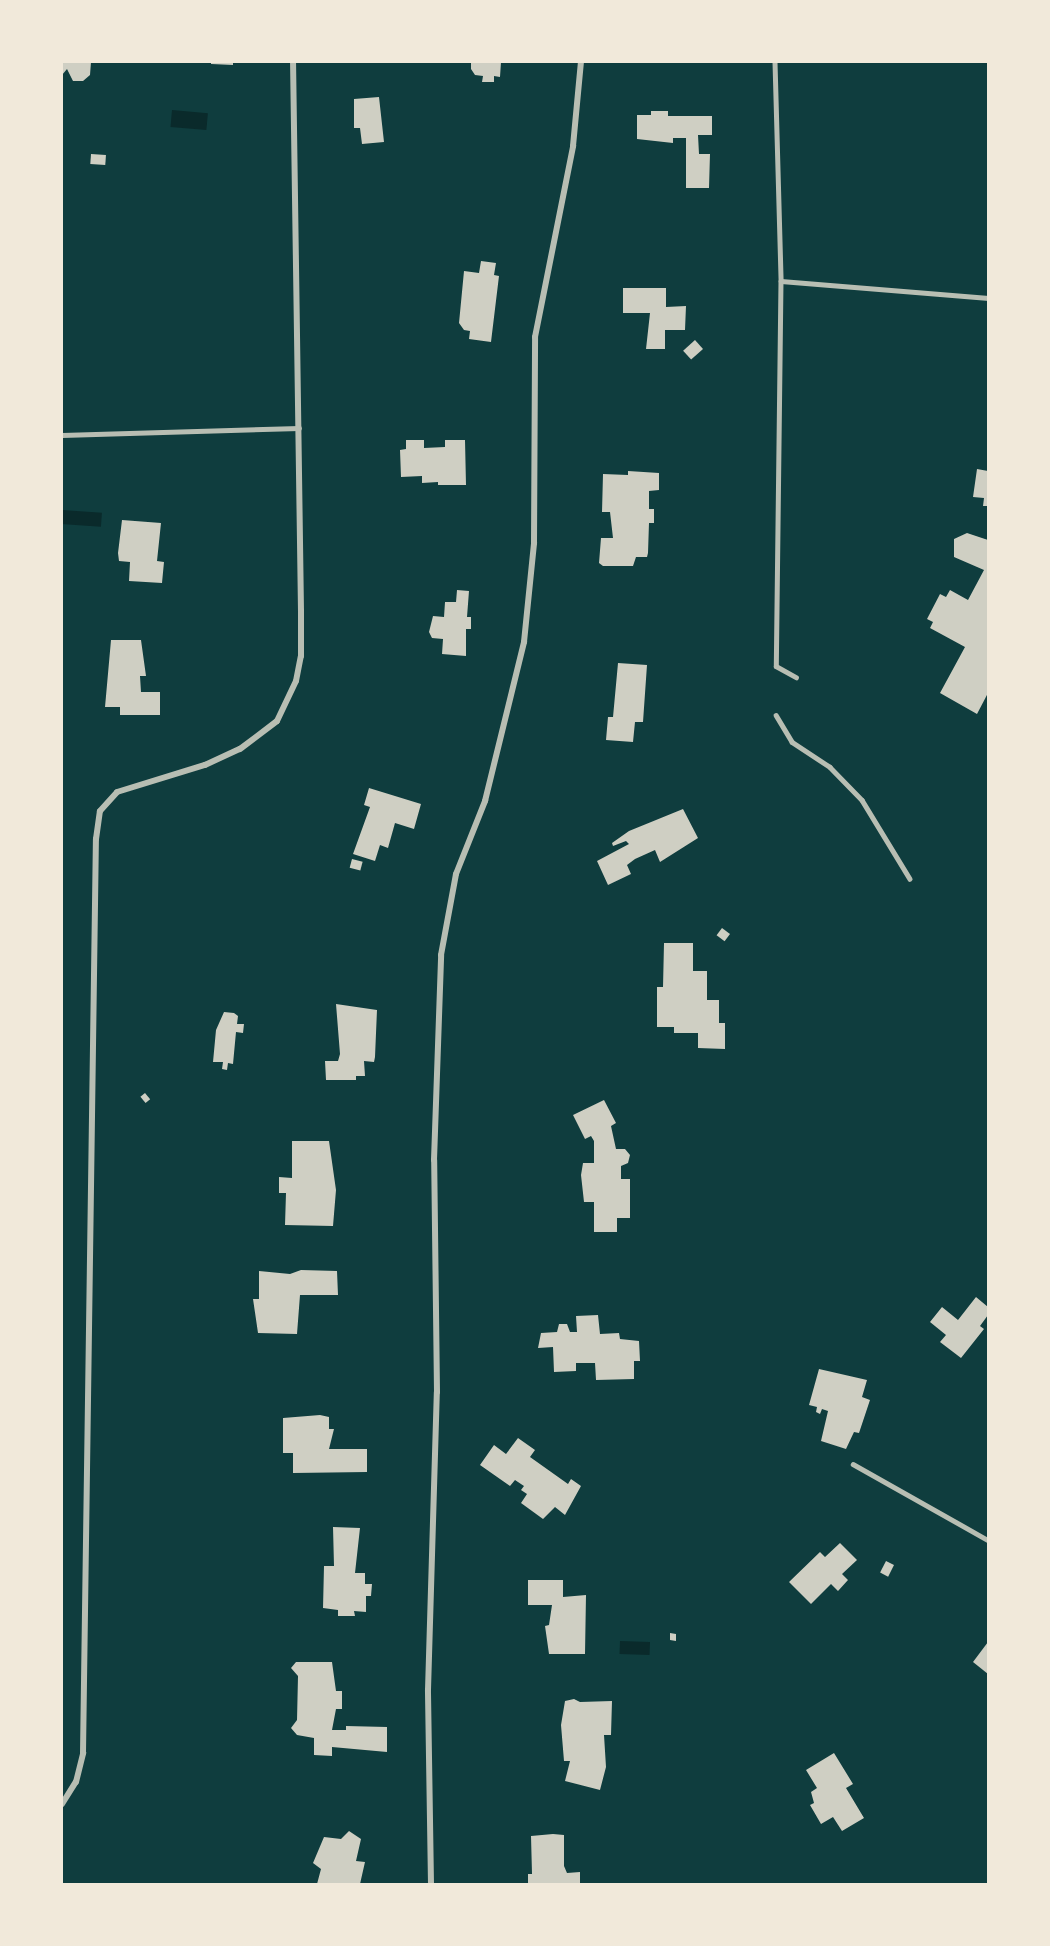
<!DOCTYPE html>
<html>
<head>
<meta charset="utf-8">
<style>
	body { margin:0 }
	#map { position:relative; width:1050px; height:1946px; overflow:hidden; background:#0f3d3e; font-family:Cabin,sans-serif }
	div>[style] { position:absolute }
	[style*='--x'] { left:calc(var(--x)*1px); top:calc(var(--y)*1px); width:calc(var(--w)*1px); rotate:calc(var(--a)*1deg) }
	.water>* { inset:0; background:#0a2a2b; transform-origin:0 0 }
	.building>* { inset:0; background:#cfcfc3; transform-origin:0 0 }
	.service>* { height:4.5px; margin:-2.25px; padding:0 2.25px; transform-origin:2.25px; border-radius:2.25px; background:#b8beb3 }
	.minor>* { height:6px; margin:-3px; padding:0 3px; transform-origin:3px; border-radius:3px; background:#b8beb3 }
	span { translate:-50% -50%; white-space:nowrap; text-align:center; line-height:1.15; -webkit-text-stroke:6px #f1e9da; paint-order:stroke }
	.frame { position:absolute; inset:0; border:63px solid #f1e9da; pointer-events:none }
</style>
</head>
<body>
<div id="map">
	<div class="water">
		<div style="left:172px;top:110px;width:36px;height:17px;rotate:5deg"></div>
		<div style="left:62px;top:510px;width:40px;height:14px;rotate:4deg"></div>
		<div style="left:620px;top:1641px;width:30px;height:13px;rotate:2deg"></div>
	</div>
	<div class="building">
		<div style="clip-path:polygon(62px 62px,91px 62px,90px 75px,83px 81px,73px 81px,67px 69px,62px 75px)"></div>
		<div style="clip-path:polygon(211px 62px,233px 62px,233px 65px,211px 64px)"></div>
		<div style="clip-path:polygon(471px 62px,501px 62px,500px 77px,494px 76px,494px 82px,482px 82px,483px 76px,475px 75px,471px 69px)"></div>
		<div style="clip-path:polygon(379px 97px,384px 142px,362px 144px,360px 128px,354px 128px,354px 99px)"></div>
		<div style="clip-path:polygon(651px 111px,668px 111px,668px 116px,712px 116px,712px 135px,698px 135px,699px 154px,710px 154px,709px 188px,686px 188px,686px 138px,673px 138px,673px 143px,637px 139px,637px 115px,651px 115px)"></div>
		<div style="left:91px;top:154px;width:15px;height:10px;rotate:4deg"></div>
		<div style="clip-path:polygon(481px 261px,496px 263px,494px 275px,499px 276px,491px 342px,469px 339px,470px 331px,464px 330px,459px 323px,464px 271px,479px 273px)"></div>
		<div style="clip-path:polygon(623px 288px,666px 288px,666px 307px,686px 306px,685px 330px,665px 330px,665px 349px,646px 349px,650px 313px,623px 313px)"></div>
		<div style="left:695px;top:340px;width:12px;height:16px;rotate:48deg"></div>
		<div style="clip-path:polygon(406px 440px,424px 440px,424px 448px,445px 447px,445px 440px,465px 440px,466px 485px,438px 485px,438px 482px,422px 483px,422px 476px,401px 477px,400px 450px,406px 449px)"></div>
		<div style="clip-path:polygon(977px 469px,988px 471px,988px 506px,983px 506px,984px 498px,973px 497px)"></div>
		<div style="clip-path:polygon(628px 471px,659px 473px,659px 490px,649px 491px,649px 509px,654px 509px,654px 523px,649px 523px,648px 553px,647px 557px,636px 557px,633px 566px,603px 566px,599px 563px,601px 538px,613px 538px,610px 512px,602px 512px,603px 474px,628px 475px)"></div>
		<div style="clip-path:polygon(122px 520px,161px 523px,157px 561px,164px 562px,162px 583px,129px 581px,130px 562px,119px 561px,118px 553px)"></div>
		<div style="clip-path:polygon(967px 533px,988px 540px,988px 693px,977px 714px,940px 693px,965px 647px,930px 628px,933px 622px,927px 619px,940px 594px,946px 597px,950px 590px,968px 600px,984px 570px,954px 557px,954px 539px)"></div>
		<div style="clip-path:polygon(457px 590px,469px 591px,467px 617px,471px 617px,471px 629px,466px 629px,466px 656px,442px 654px,443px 639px,432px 638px,429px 632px,433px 616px,444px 617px,445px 602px,456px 602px)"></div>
		<div style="clip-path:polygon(111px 640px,141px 640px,146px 676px,140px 676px,141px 692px,160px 692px,160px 715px,120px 715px,120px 707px,105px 707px)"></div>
		<div style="clip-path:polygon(618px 663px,647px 665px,643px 722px,635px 722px,633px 742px,606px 740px,608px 717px,613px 717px)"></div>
		<div style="clip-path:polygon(369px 788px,421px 804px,414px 829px,395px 823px,388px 848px,380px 845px,375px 861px,353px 854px,370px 807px,364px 805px)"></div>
		<div style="clip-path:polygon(683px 809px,698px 838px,660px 862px,655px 850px,635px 859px,627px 865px,631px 874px,608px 885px,597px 861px,629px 844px,626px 841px,613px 846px,612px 843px,629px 831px)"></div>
		<div style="left:352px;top:859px;width:11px;height:9px;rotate:15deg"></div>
		<div style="left:722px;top:928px;width:10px;height:9px;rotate:37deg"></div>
		<div style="clip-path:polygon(664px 943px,693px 943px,693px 971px,707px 971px,707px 1000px,719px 1000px,719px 1023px,725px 1023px,725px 1049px,698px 1048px,698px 1033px,674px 1033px,674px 1027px,657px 1027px,657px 987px,663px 987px)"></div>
		<div style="clip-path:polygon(336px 1004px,377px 1010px,375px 1057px,374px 1062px,364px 1061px,365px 1076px,356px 1076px,356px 1080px,326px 1080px,325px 1061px,338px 1061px,340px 1054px)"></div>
		<div style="clip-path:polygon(224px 1012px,234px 1013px,238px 1016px,237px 1024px,244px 1024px,243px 1033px,236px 1032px,233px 1064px,228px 1063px,227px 1070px,222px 1069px,223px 1062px,213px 1062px,216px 1030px)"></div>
		<div style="left:145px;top:1093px;width:8px;height:6px;rotate:50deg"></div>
		<div style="clip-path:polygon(604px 1100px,616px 1123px,611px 1126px,616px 1149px,625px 1149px,630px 1155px,628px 1163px,621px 1166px,621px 1179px,630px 1179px,630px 1218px,617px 1218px,617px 1232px,594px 1232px,594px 1202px,584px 1202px,581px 1175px,583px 1163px,594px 1163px,594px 1141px,591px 1136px,585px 1139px,573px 1115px)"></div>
		<div style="clip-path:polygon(292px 1141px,329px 1141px,336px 1190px,333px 1226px,285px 1225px,286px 1193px,279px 1193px,279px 1177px,292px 1178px)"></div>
		<div style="clip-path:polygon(301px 1270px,337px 1271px,338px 1295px,300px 1295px,297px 1334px,258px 1333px,253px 1299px,259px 1299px,259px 1271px,290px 1274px)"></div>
		<div style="clip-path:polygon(976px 1297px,988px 1307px,988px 1315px,980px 1326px,984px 1329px,961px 1358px,940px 1342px,946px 1335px,930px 1322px,942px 1307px,958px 1320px)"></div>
		<div style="clip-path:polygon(598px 1315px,600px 1334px,619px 1333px,620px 1339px,639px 1341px,640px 1361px,634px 1361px,634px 1379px,596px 1380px,595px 1363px,576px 1363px,576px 1371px,554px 1372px,553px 1347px,538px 1348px,541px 1333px,557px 1332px,559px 1324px,567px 1324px,570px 1332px,577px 1332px,576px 1316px)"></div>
		<div style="clip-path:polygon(819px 1369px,867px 1380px,862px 1397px,870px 1400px,859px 1433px,854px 1432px,846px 1449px,821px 1441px,828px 1411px,822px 1409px,820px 1414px,816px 1412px,817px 1407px,809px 1405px)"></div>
		<div style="clip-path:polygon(320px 1415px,329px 1417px,329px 1429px,334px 1429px,329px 1449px,367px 1449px,367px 1472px,293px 1473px,293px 1453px,283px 1453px,283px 1418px)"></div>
		<div style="clip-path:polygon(518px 1438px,535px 1450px,530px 1457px,568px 1484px,571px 1479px,581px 1486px,565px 1515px,555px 1507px,543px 1519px,521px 1503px,527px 1494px,521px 1490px,524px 1486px,515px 1480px,510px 1486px,480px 1465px,494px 1445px,506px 1454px)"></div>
		<div style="clip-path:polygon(333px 1527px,360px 1528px,355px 1573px,365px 1573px,365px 1584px,372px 1584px,371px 1596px,366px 1596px,366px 1612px,354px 1611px,355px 1616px,338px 1616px,338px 1610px,323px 1608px,324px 1566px,334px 1566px)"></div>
		<div style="clip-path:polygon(840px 1543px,857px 1560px,842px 1574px,848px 1580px,838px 1591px,831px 1584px,811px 1604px,789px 1582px,820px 1552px,825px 1557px)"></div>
		<div style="left:886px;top:1561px;width:9px;height:13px;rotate:27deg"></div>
		<div style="clip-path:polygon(528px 1580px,563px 1580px,563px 1597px,586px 1595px,585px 1654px,549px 1654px,545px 1626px,549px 1625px,552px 1605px,528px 1605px)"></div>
		<div style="clip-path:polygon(670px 1633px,676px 1634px,676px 1641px,670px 1640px)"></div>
		<div style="clip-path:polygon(988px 1642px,988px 1674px,973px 1662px)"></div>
		<div style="clip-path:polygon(296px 1662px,332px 1662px,336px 1691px,342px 1691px,342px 1709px,336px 1709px,332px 1730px,346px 1730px,346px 1726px,387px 1727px,387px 1752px,332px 1747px,332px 1756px,314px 1755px,314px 1738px,297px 1735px,291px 1728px,297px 1720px,298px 1676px,291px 1668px)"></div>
		<div style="clip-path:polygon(574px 1699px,580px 1702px,612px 1701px,611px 1735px,604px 1735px,606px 1767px,600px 1790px,565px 1781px,570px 1761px,564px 1761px,561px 1725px,565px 1701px)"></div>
		<div style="clip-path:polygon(834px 1753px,853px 1784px,846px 1788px,864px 1818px,842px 1831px,833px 1817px,821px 1824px,810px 1805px,814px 1803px,811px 1792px,817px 1788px,806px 1770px)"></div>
		<div style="clip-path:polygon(349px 1831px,361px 1839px,356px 1861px,365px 1862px,360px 1884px,317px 1884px,321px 1869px,313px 1863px,324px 1837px,341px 1839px)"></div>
		<div style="clip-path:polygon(553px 1834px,564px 1835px,564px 1866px,567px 1873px,580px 1872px,580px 1884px,528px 1884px,528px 1874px,532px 1874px,531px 1836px)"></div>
	</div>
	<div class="service">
		<div style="--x:775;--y:62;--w:219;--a:88.4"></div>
		<div style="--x:781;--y:281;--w:385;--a:90.7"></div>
		<div style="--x:776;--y:666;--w:23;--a:29"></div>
		<div style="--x:781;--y:281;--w:208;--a:4.7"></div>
		<div style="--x:62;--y:435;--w:237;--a:-1.7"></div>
		<div style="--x:776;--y:715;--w:31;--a:59"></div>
		<div style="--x:792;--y:742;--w:45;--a:33.3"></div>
		<div style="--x:830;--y:767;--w:46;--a:45.9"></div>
		<div style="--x:862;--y:800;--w:92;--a:58.7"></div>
		<div style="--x:853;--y:1464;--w:155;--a:29.4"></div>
	</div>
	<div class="minor">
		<div style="--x:62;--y:1804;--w:26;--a:-58"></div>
		<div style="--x:76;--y:1782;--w:30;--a:-76"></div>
		<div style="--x:83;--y:1753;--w:914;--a:-89.19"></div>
		<div style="--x:96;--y:839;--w:28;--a:-82"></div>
		<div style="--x:100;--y:811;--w:25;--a:-48"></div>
		<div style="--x:117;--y:792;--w:92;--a:-17.1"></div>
		<div style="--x:205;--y:765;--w:38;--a:-25"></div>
		<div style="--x:240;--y:749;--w:46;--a:-37.1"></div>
		<div style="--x:277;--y:721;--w:44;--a:-64.6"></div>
		<div style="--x:296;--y:681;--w:25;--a:-79"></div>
		<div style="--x:301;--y:656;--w:45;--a:-90"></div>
		<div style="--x:301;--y:611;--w:549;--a:-90.83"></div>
		<div style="--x:431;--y:1884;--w:194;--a:-90.9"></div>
		<div style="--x:428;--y:1690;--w:298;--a:-88.3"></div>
		<div style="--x:437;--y:1392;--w:232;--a:-90.7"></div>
		<div style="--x:434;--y:1160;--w:205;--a:-88"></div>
		<div style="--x:441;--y:955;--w:82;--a:-79.5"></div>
		<div style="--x:456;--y:874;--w:79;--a:-68.3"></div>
		<div style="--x:485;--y:801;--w:164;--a:-76.2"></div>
		<div style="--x:524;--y:642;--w:100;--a:-84.2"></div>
		<div style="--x:534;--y:543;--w:206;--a:-89.7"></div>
		<div style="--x:535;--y:337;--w:195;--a:-78.7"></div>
		<div style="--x:573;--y:146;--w:84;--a:-84.6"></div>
	</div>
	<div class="frame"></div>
</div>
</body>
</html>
